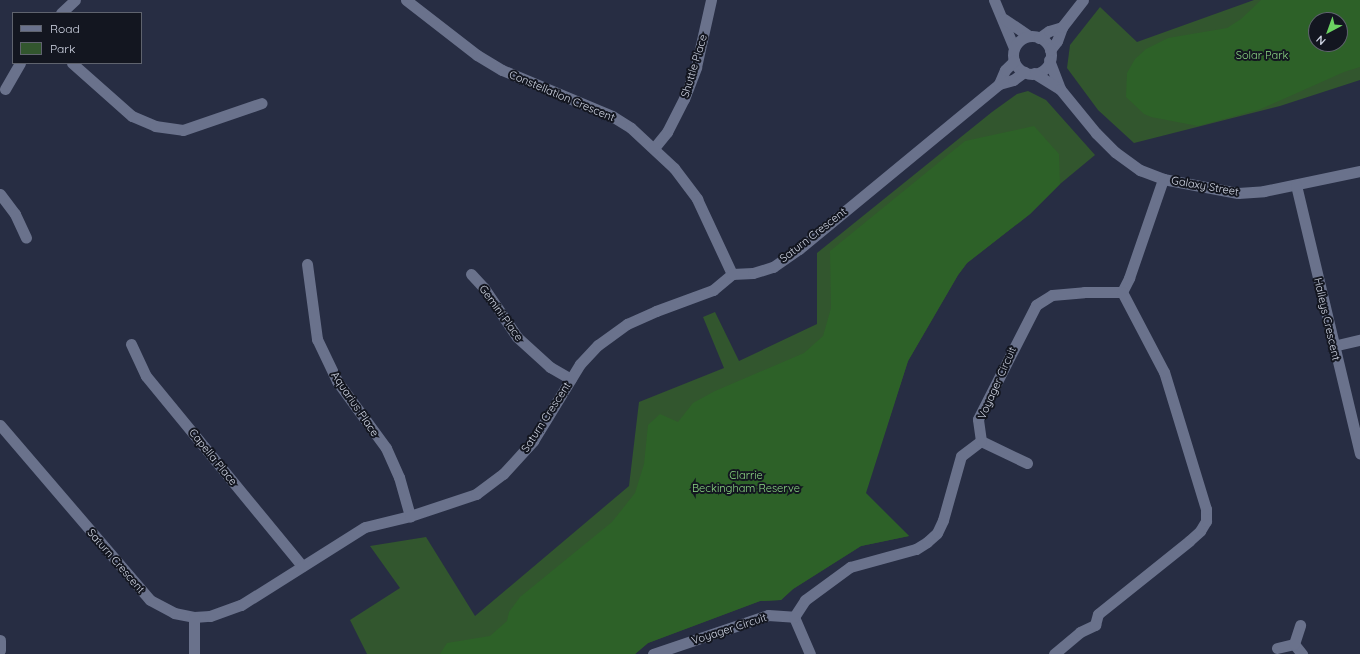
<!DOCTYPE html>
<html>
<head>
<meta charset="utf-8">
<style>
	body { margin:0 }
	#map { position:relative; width:1360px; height:654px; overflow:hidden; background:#272d43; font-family:Quicksand,sans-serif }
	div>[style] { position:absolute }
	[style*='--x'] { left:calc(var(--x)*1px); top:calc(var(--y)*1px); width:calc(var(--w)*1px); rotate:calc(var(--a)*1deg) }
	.green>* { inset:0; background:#32562e }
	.forest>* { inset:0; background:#2d6128 }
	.minor>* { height:11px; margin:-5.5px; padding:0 5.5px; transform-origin:5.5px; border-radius:5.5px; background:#6a728c }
	.minor>.ring { margin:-5.5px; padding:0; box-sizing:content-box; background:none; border:11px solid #6a728c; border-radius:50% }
	span { translate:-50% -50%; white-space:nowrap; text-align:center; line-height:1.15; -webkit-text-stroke:4px #131620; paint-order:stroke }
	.park-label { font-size:11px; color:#8cd684 }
	.street-label { font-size:11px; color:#d1d6e4 }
	.legend { position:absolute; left:12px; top:12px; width:130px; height:52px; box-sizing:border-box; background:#131620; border:1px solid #5f636e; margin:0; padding:5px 7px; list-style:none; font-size:12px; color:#d1d6e4 }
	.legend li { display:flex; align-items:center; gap:8px; height:20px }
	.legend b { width:20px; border:1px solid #5f636e }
	.north { position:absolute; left:1308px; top:12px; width:40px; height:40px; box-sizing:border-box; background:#131620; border:1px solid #5f636e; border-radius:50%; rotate:221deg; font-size:11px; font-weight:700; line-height:16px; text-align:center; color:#d1d6e4 }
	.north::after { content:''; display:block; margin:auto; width:14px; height:18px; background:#6cd362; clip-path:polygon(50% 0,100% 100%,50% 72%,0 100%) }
</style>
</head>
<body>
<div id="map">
	<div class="green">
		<div style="clip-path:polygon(evenodd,1254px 0,1360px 0,1360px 80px,1280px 106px,1134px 143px,1098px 110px,1067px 68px,1070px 45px,1100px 7px,1137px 42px,1254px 0,1316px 20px,1340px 20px,1340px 44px,1316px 44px,1316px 20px)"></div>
		<div style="clip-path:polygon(1028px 91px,1046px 100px,1095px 155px,1060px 184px,1030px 214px,967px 263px,958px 275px,908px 361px,865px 493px,909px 536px,861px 546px,793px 589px,781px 600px,760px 601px,648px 643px,635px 654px,367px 654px,350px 620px,400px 588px,370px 546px,426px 537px,475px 616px,629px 486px,639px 402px,724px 368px,703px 317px,715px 312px,739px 361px,817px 324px,817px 253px,992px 112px,1017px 94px)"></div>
	</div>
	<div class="forest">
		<div style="clip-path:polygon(evenodd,1261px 0,1360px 0,1360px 67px,1344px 72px,1261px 109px,1198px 126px,1151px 117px,1144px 114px,1126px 97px,1127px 73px,1135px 59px,1146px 49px,1168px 38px,1227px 28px,1241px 19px,1261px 0,1316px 20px,1340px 20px,1340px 44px,1316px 44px,1316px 20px)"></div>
		<div style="clip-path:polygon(1034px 126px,1059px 154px,1060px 184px,1030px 214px,967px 263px,958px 275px,908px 361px,866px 493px,909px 536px,861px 546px,793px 589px,781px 600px,760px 601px,648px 643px,635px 654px,440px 654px,447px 643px,490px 636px,507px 621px,509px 612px,520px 597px,612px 522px,635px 493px,644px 464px,648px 425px,660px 414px,678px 422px,693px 403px,715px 391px,804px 353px,823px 336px,831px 308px,830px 251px,965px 141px)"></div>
	</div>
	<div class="minor">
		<div style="--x:406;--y:0;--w:90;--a:37.8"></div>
		<div style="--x:477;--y:55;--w:29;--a:31"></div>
		<div style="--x:502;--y:70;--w:119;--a:22.7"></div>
		<div style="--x:612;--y:116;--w:22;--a:32"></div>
		<div style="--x:631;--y:128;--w:59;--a:42.9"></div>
		<div style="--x:674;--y:168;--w:39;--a:53"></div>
		<div style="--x:697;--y:199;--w:83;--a:65"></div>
		<div style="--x:994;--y:0;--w:52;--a:67.4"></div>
		<div style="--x:61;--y:13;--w:19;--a:-43"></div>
		<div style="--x:1004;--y:19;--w:30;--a:34"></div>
		<div class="ring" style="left:1013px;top:36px;width:27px;height:27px"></div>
		<div style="--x:1039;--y:38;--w:12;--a:-35"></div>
		<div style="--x:1049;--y:31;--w:14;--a:-17"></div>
		<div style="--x:1050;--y:50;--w:11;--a:-52"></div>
		<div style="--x:1057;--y:41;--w:15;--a:-70"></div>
		<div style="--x:1062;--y:27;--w:34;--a:-52"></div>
		<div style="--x:1049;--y:60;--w:31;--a:69"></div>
		<div style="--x:72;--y:63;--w:80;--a:41.5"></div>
		<div style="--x:132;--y:116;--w:25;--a:23"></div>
		<div style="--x:155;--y:126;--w:28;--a:8"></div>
		<div style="--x:183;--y:130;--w:83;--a:-18.9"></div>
		<div style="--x:1034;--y:73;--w:31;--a:32"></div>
		<div style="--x:1060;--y:89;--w:57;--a:50.7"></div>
		<div style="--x:1096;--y:133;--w:27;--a:45"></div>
		<div style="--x:1115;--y:152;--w:31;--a:36"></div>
		<div style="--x:1140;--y:170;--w:25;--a:21"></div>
		<div style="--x:1163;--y:179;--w:76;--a:10.6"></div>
		<div style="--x:1238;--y:193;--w:26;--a:-4"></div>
		<div style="--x:1264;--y:191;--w:98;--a:-11.8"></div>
		<div style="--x:999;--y:84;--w:15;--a:-67"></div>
		<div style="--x:1005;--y:70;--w:13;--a:-45"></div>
		<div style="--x:5;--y:89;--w:30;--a:-60"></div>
		<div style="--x:654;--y:148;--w:21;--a:-51"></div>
		<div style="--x:667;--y:132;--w:37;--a:-63"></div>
		<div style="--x:684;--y:99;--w:34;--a:-69"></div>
		<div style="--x:696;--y:67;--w:69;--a:-77.4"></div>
		<div style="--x:1296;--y:185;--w:276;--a:76.6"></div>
		<div style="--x:0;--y:194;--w:25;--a:53"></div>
		<div style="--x:15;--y:214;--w:26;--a:65"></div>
		<div style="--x:307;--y:264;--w:76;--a:82.4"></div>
		<div style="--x:317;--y:339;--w:47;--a:64.5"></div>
		<div style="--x:337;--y:381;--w:83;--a:53.8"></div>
		<div style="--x:386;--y:448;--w:32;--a:66"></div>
		<div style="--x:399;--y:477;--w:41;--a:74.2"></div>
		<div style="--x:471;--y:274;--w:19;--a:47"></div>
		<div style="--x:484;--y:288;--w:59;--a:56"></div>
		<div style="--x:517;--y:337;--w:45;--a:42.3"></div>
		<div style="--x:550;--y:367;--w:24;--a:30"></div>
		<div style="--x:1122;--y:292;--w:16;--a:-63"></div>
		<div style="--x:1129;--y:278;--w:105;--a:-71"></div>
		<div style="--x:131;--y:344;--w:35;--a:65"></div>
		<div style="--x:146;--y:376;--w:246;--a:50.6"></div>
		<div style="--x:1333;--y:346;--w:28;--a:-13"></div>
		<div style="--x:0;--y:425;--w:230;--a:49.4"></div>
		<div style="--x:150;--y:600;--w:27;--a:28"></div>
		<div style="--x:174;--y:613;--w:20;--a:11"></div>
		<div style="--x:194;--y:617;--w:16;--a:-4"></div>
		<div style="--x:210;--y:616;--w:33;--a:-20"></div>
		<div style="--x:241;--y:605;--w:146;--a:-32.2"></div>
		<div style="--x:365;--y:527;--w:46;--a:-13.7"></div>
		<div style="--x:410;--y:516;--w:70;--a:-18.4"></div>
		<div style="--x:476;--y:494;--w:34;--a:-37"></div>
		<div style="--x:503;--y:474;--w:45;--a:-47.7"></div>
		<div style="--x:533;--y:441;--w:90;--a:-58.6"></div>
		<div style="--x:580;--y:364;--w:26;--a:-47"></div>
		<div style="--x:598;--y:345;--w:36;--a:-36"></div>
		<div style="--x:627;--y:324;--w:32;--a:-24"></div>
		<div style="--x:656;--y:311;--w:61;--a:-20.2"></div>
		<div style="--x:713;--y:290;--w:25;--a:-40"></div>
		<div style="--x:732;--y:274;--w:21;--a:-3"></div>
		<div style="--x:753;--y:273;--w:21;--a:-17"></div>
		<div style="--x:773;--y:267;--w:32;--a:-35"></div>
		<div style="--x:799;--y:249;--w:259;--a:-39.5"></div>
		<div style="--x:999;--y:84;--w:15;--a:-16"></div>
		<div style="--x:1013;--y:80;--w:14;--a:-36"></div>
		<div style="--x:981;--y:441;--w:51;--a:25.6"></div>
		<div style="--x:194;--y:617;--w:37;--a:90"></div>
		<div style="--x:794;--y:617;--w:40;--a:66.6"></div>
		<div style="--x:0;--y:640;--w:10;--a:90"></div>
		<div style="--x:1294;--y:644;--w:13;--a:51"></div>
		<div style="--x:1277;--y:648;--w:17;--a:-13"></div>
		<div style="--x:1294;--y:644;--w:20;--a:-72"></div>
		<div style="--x:653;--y:654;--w:121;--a:-18.7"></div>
		<div style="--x:768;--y:615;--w:26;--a:4"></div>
		<div style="--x:794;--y:617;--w:20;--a:-57"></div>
		<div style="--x:805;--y:600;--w:56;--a:-36.3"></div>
		<div style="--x:850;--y:567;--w:68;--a:-15.3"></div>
		<div style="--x:916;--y:549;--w:13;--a:-32"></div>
		<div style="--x:927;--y:542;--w:13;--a:-42"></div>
		<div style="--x:937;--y:533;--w:14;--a:-65"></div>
		<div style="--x:943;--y:520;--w:66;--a:-74.3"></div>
		<div style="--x:961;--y:456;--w:25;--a:-37"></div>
		<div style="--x:981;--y:441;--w:22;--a:-98"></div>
		<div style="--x:978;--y:419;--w:128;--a:-63"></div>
		<div style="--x:1036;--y:305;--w:19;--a:-32"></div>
		<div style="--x:1052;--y:295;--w:32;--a:-5"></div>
		<div style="--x:1084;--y:292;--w:38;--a:0"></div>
		<div style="--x:1054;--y:654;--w:34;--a:-40"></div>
		<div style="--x:1080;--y:632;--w:17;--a:-25"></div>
		<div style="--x:1095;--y:625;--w:11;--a:-75"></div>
		<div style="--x:1098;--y:614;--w:117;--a:-38.7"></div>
		<div style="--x:1189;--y:541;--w:15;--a:-42"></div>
		<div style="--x:1200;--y:531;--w:12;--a:-59"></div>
		<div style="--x:1206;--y:521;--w:12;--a:-90"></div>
		<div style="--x:1206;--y:509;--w:143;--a:-107"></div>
		<div style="--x:1164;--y:372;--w:90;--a:-117.7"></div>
	</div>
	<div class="park-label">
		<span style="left:1262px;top:55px">Solar Park</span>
		<span style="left:746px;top:482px">Clarrie<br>Beckingham Reserve</span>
	</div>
	<div class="street-label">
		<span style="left:694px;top:66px;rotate:-73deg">Shuttle Place</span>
		<span style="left:562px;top:96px;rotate:23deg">Constellation Crescent</span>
		<span style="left:1205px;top:186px;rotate:10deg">Galaxy Street</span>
		<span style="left:813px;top:235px;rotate:-38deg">Saturn Crescent</span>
		<span style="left:501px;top:313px;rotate:54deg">Gemini Place</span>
		<span style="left:1327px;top:319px;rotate:77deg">Halleys Crescent</span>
		<span style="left:997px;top:383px;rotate:-66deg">Voyager Circuit</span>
		<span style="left:355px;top:404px;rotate:56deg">Aquarius Place</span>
		<span style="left:546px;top:417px;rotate:-57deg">Saturn Crescent</span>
		<span style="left:213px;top:457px;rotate:51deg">Capella Place</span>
		<span style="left:116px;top:561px;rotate:49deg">Saturn Crescent</span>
		<span style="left:729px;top:629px;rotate:-18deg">Voyager Circuit</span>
	</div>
	<ul class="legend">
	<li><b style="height:5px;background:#6a728c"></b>Road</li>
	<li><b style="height:11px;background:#32562e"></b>Park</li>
	</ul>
	<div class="north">N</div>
</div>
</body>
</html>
